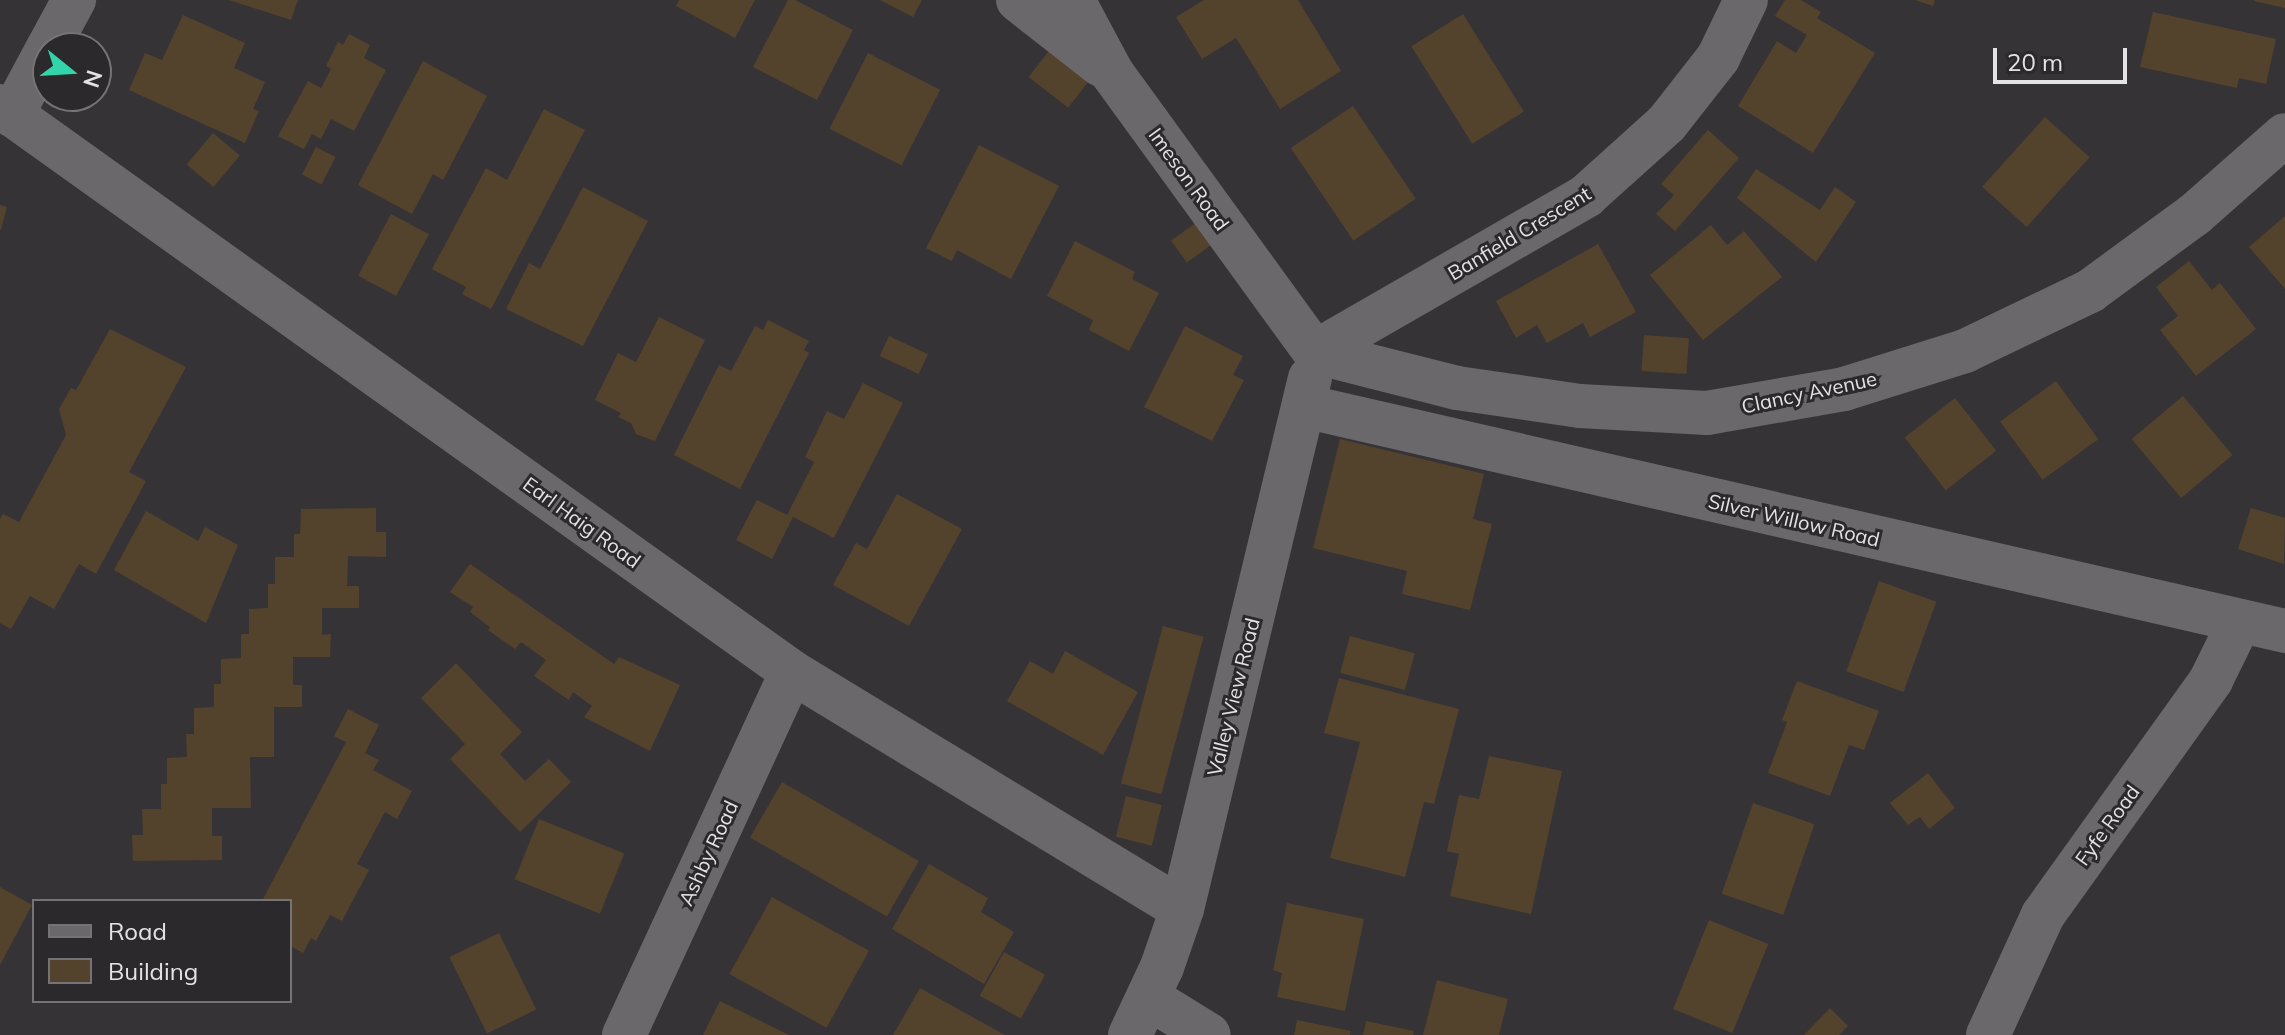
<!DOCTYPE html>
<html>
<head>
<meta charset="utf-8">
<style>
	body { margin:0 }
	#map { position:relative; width:2285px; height:1035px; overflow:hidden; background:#353336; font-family:Mulish,sans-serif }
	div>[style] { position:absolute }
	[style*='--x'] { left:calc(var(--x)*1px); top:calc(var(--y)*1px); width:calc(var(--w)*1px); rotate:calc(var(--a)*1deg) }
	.building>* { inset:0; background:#53432d; transform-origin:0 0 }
	.minor>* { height:44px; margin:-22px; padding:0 22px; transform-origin:22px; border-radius:22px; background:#6a686b }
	span { translate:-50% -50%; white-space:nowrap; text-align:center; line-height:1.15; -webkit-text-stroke:6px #2b292c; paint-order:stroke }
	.street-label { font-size:20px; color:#e3e2e4 }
	.legend { position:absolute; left:32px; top:899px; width:260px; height:104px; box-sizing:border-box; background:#2b292c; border:2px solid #757376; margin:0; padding:10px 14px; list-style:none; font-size:24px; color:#e3e2e4 }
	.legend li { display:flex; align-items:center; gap:16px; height:40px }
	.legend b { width:40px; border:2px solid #757376 }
	.north { position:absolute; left:32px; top:32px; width:80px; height:80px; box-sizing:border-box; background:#2b292c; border:2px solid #757376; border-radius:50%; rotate:108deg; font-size:22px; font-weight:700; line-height:32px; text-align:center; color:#e3e2e4 }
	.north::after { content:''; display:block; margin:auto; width:28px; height:36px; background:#32d4a9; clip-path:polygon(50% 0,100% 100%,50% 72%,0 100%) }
	.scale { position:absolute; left:1993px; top:48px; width:134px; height:36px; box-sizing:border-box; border:4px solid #e3e2e4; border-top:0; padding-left:10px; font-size:24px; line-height:28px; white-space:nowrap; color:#e3e2e4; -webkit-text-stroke:6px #2b292c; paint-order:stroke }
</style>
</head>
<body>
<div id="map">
	<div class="building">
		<div style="clip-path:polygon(229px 0,298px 0,291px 20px)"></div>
		<div style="clip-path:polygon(679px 0,755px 0,735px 38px,676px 6px)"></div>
		<div style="clip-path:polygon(788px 0,795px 0,853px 30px,817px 100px,753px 67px)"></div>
		<div style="clip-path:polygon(880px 0,922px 0,913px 17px)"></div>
		<div style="clip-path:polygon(1204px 0,1298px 0,1341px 71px,1280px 109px,1236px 38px,1202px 59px,1176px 17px)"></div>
		<div style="clip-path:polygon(1785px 0,1801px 0,1821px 12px,1817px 18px,1875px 53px,1813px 153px,1738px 106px,1777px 41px,1796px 53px,1807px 35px,1775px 16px)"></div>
		<div style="clip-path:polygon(1915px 0,1935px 0,1933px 6px)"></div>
		<div style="clip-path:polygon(2254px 0,2285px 0,2285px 8px,2254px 1px)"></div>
		<div style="clip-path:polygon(2153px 12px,2276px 39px,2266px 84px,2239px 78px,2237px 88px,2140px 67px)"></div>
		<div style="left:1463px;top:14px;width:115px;height:61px;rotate:58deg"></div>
		<div style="clip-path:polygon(183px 15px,245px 43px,234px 68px,265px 82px,253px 109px,259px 111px,245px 143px,129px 90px,145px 53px,162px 60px)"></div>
		<div style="clip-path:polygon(349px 34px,370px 45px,364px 58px,386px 70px,354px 131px,331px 119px,321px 139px,312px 134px,304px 149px,278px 136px,308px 81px,321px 88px,331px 69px,326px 66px,338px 42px,343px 45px)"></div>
		<div style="left:1052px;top:47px;width:50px;height:38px;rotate:38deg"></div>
		<div style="left:868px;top:53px;width:81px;height:85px;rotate:27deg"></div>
		<div style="clip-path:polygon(423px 61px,487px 96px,443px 180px,433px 174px,412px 214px,358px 185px)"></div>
		<div style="left:1353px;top:106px;width:112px;height:75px;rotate:56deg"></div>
		<div style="clip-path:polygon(544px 109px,585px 130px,491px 309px,462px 294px,466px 287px,432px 269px,486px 168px,507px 180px)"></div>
		<div style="left:2045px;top:117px;width:60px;height:94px;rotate:42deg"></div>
		<div style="clip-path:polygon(1708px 130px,1739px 158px,1675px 231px,1656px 214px,1674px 195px,1661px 184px)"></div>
		<div style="left:213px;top:133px;width:35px;height:41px;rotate:40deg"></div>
		<div style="clip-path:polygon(979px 145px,1059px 186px,1011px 279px,957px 250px,952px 261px,926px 248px)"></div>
		<div style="left:316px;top:147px;width:22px;height:31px;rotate:27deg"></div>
		<div style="clip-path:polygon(1756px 169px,1820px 210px,1835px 187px,1856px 202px,1816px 262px,1737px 198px)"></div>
		<div style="clip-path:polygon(583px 187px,648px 221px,583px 346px,506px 309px,529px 263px,540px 269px)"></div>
		<div style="clip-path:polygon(0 205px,7px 207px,1px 230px,0 230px)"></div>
		<div style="left:391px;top:214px;width:43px;height:70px;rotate:28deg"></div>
		<div style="left:1205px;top:216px;width:27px;height:42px;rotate:54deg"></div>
		<div style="clip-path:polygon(2285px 216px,2285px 289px,2249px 247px)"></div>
		<div style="clip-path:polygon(1711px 225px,1727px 245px,1744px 231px,1782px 277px,1703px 340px,1650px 275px)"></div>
		<div style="clip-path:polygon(1075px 241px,1135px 272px,1132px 279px,1159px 293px,1129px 351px,1089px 330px,1093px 320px,1047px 296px)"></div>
		<div style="clip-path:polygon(1598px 244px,1636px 312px,1590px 337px,1583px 323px,1547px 343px,1537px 325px,1516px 338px,1496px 301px)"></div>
		<div style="clip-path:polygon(2189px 261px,2212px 290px,2220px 283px,2256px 329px,2196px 376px,2160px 330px,2178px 316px,2156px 287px)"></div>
		<div style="clip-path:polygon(659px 317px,705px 340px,655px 441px,636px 434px,631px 423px,618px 417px,621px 413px,595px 400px,618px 353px,636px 362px)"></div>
		<div style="clip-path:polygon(768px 320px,809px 341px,804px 350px,809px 353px,740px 489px,674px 455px,719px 365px,731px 371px,755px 326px,763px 330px)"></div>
		<div style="clip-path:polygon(1185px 326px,1243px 356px,1233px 375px,1244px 380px,1212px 441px,1144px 407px)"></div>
		<div style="clip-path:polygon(110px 329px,186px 367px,129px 472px,146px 481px,96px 574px,79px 564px,54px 609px,30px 596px,11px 629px,0 623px,0 519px,3px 514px,19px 522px,66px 435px,59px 409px,71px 388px,76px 390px)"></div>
		<div style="left:1644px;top:335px;width:45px;height:36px;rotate:4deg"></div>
		<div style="left:889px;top:336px;width:43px;height:22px;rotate:25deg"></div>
		<div style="left:2056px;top:381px;width:72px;height:69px;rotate:54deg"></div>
		<div style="clip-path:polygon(863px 383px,903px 403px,834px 538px,793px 517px,772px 559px,736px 540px,757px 500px,787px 515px,814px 462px,805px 457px,827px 411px,844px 419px)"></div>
		<div style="left:2183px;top:396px;width:77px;height:67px;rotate:50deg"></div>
		<div style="left:1955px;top:398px;width:67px;height:64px;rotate:52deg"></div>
		<div style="clip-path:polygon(1340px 439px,1484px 474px,1473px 519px,1492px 524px,1470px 610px,1402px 594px,1407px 571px,1313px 548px)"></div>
		<div style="clip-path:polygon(897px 494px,962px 529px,909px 626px,833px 585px,856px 543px,867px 549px)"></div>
		<div style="clip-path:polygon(376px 508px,376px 532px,386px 532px,386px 557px,348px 556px,347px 586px,359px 586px,359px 608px,322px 608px,322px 635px,331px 634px,330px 657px,293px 657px,293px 685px,302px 685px,302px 707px,274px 707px,274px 757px,250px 757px,251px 808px,212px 808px,212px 836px,222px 836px,222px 860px,133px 861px,132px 835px,143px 835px,142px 809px,161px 809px,161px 784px,167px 784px,167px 758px,187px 757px,186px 734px,194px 734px,194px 708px,214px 707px,214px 684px,221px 684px,221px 659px,241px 658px,241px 634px,249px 634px,249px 609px,268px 608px,268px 584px,275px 584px,275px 557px,294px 557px,294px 534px,300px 534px,301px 509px)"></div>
		<div style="clip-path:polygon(2251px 508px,2285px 518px,2284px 564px,2238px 549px)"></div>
		<div style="clip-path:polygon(146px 511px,198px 541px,205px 527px,238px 545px,206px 623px,114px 570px)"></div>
		<div style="clip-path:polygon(470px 564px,614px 664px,619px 657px,680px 685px,650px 751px,584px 717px,592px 706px,573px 692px,569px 700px,534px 676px,546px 660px,521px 642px,515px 649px,488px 630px,490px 627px,470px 612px,473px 607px,450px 592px)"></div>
		<div style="left:1879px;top:581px;width:61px;height:96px;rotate:20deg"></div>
		<div style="left:1163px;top:626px;width:42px;height:163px;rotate:15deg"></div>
		<div style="left:1350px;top:636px;width:67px;height:38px;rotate:15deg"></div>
		<div style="clip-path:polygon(1065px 651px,1138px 692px,1103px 755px,1007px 701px,1030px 661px,1053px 674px)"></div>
		<div style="clip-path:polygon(456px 663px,522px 732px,500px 754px,525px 781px,549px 759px,571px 782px,520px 832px,450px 759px,465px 744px,421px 698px)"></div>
		<div style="clip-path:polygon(1339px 678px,1459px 709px,1434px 804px,1424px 802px,1405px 877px,1330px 858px,1360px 742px,1324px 733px)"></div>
		<div style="clip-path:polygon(1797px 681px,1879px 711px,1864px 750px,1849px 745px,1830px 796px,1768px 773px,1787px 722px,1782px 720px)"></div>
		<div style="clip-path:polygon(348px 709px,379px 725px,365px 753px,379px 760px,373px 770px,412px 791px,397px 819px,385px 812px,357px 864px,369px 870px,342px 921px,330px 915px,316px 941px,311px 938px,303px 953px,290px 946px,290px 901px,262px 901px,346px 742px,334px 736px)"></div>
		<div style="clip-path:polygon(1489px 756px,1562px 771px,1531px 914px,1450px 896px,1459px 854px,1447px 851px,1459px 795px,1479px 799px)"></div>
		<div style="clip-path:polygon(1928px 773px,1955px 808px,1929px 829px,1920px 817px,1908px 825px,1890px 803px)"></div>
		<div style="left:782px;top:782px;width:158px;height:64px;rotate:30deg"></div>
		<div style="left:1126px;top:796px;width:37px;height:42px;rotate:14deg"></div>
		<div style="left:1753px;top:803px;width:65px;height:96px;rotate:19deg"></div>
		<div style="left:539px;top:819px;width:92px;height:65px;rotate:22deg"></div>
		<div style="clip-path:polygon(929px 864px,988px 898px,981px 912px,1014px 932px,984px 984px,892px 929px)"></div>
		<div style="clip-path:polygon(0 887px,32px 905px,0 965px)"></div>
		<div style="left:772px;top:897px;width:111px;height:88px;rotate:29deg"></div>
		<div style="clip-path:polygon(1287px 903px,1364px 919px,1345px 1011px,1277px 997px,1282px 973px,1273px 970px)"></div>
		<div style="left:1709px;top:920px;width:64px;height:96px;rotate:22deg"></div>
		<div style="left:499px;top:933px;width:85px;height:55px;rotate:64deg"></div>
		<div style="left:1004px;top:952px;width:47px;height:50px;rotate:29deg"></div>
		<div style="clip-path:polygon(1437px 980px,1508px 999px,1499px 1035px,1423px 1035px)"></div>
		<div style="clip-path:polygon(920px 988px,1005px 1035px,893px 1035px)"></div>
		<div style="clip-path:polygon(720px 1001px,789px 1035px,703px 1035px)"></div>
		<div style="clip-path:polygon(1830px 1008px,1848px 1026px,1839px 1035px,1804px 1035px)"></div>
		<div style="clip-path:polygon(1297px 1020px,1351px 1031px,1350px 1035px,1294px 1035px)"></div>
		<div style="clip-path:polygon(1366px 1021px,1414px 1031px,1413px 1035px,1363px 1035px)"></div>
	</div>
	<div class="minor">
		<div style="--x:1018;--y:0;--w:105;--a:38.1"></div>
		<div style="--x:1073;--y:0;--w:83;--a:61.9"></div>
		<div style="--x:1112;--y:73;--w:345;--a:54"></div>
		<div style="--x:48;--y:48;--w:55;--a:-61.6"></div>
		<div style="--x:0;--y:106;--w:973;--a:35.55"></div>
		<div style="--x:792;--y:672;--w:456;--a:31.3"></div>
		<div style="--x:12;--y:115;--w:76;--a:-61.8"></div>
		<div style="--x:1315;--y:352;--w:146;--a:14.2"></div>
		<div style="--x:1457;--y:388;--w:124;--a:8.3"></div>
		<div style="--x:1580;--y:406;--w:127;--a:3.2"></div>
		<div style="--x:1707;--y:413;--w:139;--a:-9.9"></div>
		<div style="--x:1844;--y:389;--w:127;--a:-17.4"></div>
		<div style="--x:1965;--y:351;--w:139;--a:-25.6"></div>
		<div style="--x:2090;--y:291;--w:129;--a:-36.2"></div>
		<div style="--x:2194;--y:215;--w:121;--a:-41.3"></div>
		<div style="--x:1315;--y:352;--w:313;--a:-29.9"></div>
		<div style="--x:1586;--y:196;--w:109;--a:-42"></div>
		<div style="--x:1667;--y:123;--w:83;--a:-51.9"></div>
		<div style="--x:1718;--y:58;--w:64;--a:-64.2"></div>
		<div style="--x:1304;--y:406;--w:1006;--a:12.92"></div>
		<div style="--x:1149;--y:998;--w:70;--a:31.7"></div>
		<div style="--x:624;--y:1035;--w:400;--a:-65.2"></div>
		<div style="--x:1130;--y:1035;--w:75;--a:-64.8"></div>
		<div style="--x:1162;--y:967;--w:61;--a:-71"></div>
		<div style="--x:1182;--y:909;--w:546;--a:-76.45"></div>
		<div style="--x:1988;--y:1035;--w:132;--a:-65.4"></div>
		<div style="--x:2043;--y:915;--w:289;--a:-54.4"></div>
		<div style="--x:2211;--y:680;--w:64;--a:-63.8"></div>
	</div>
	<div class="street-label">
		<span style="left:1189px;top:179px;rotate:54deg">Imeson Road</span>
		<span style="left:1519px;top:233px;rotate:-31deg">Banfield Crescent</span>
		<span style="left:1809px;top:392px;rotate:-12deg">Clancy Avenue</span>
		<span style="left:1794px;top:520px;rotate:13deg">Silver Willow Road</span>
		<span style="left:582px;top:522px;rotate:36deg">Earl Haig Road</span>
		<span style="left:1233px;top:697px;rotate:-76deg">Valley View Road</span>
		<span style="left:2107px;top:825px;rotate:-54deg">Fyfe Road</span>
		<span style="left:708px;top:853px;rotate:-65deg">Ashby Road</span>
	</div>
	<ul class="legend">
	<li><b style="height:10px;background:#6a686b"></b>Road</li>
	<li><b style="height:22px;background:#53432d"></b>Building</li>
	</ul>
	<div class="north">N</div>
	<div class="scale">20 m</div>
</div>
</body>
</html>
